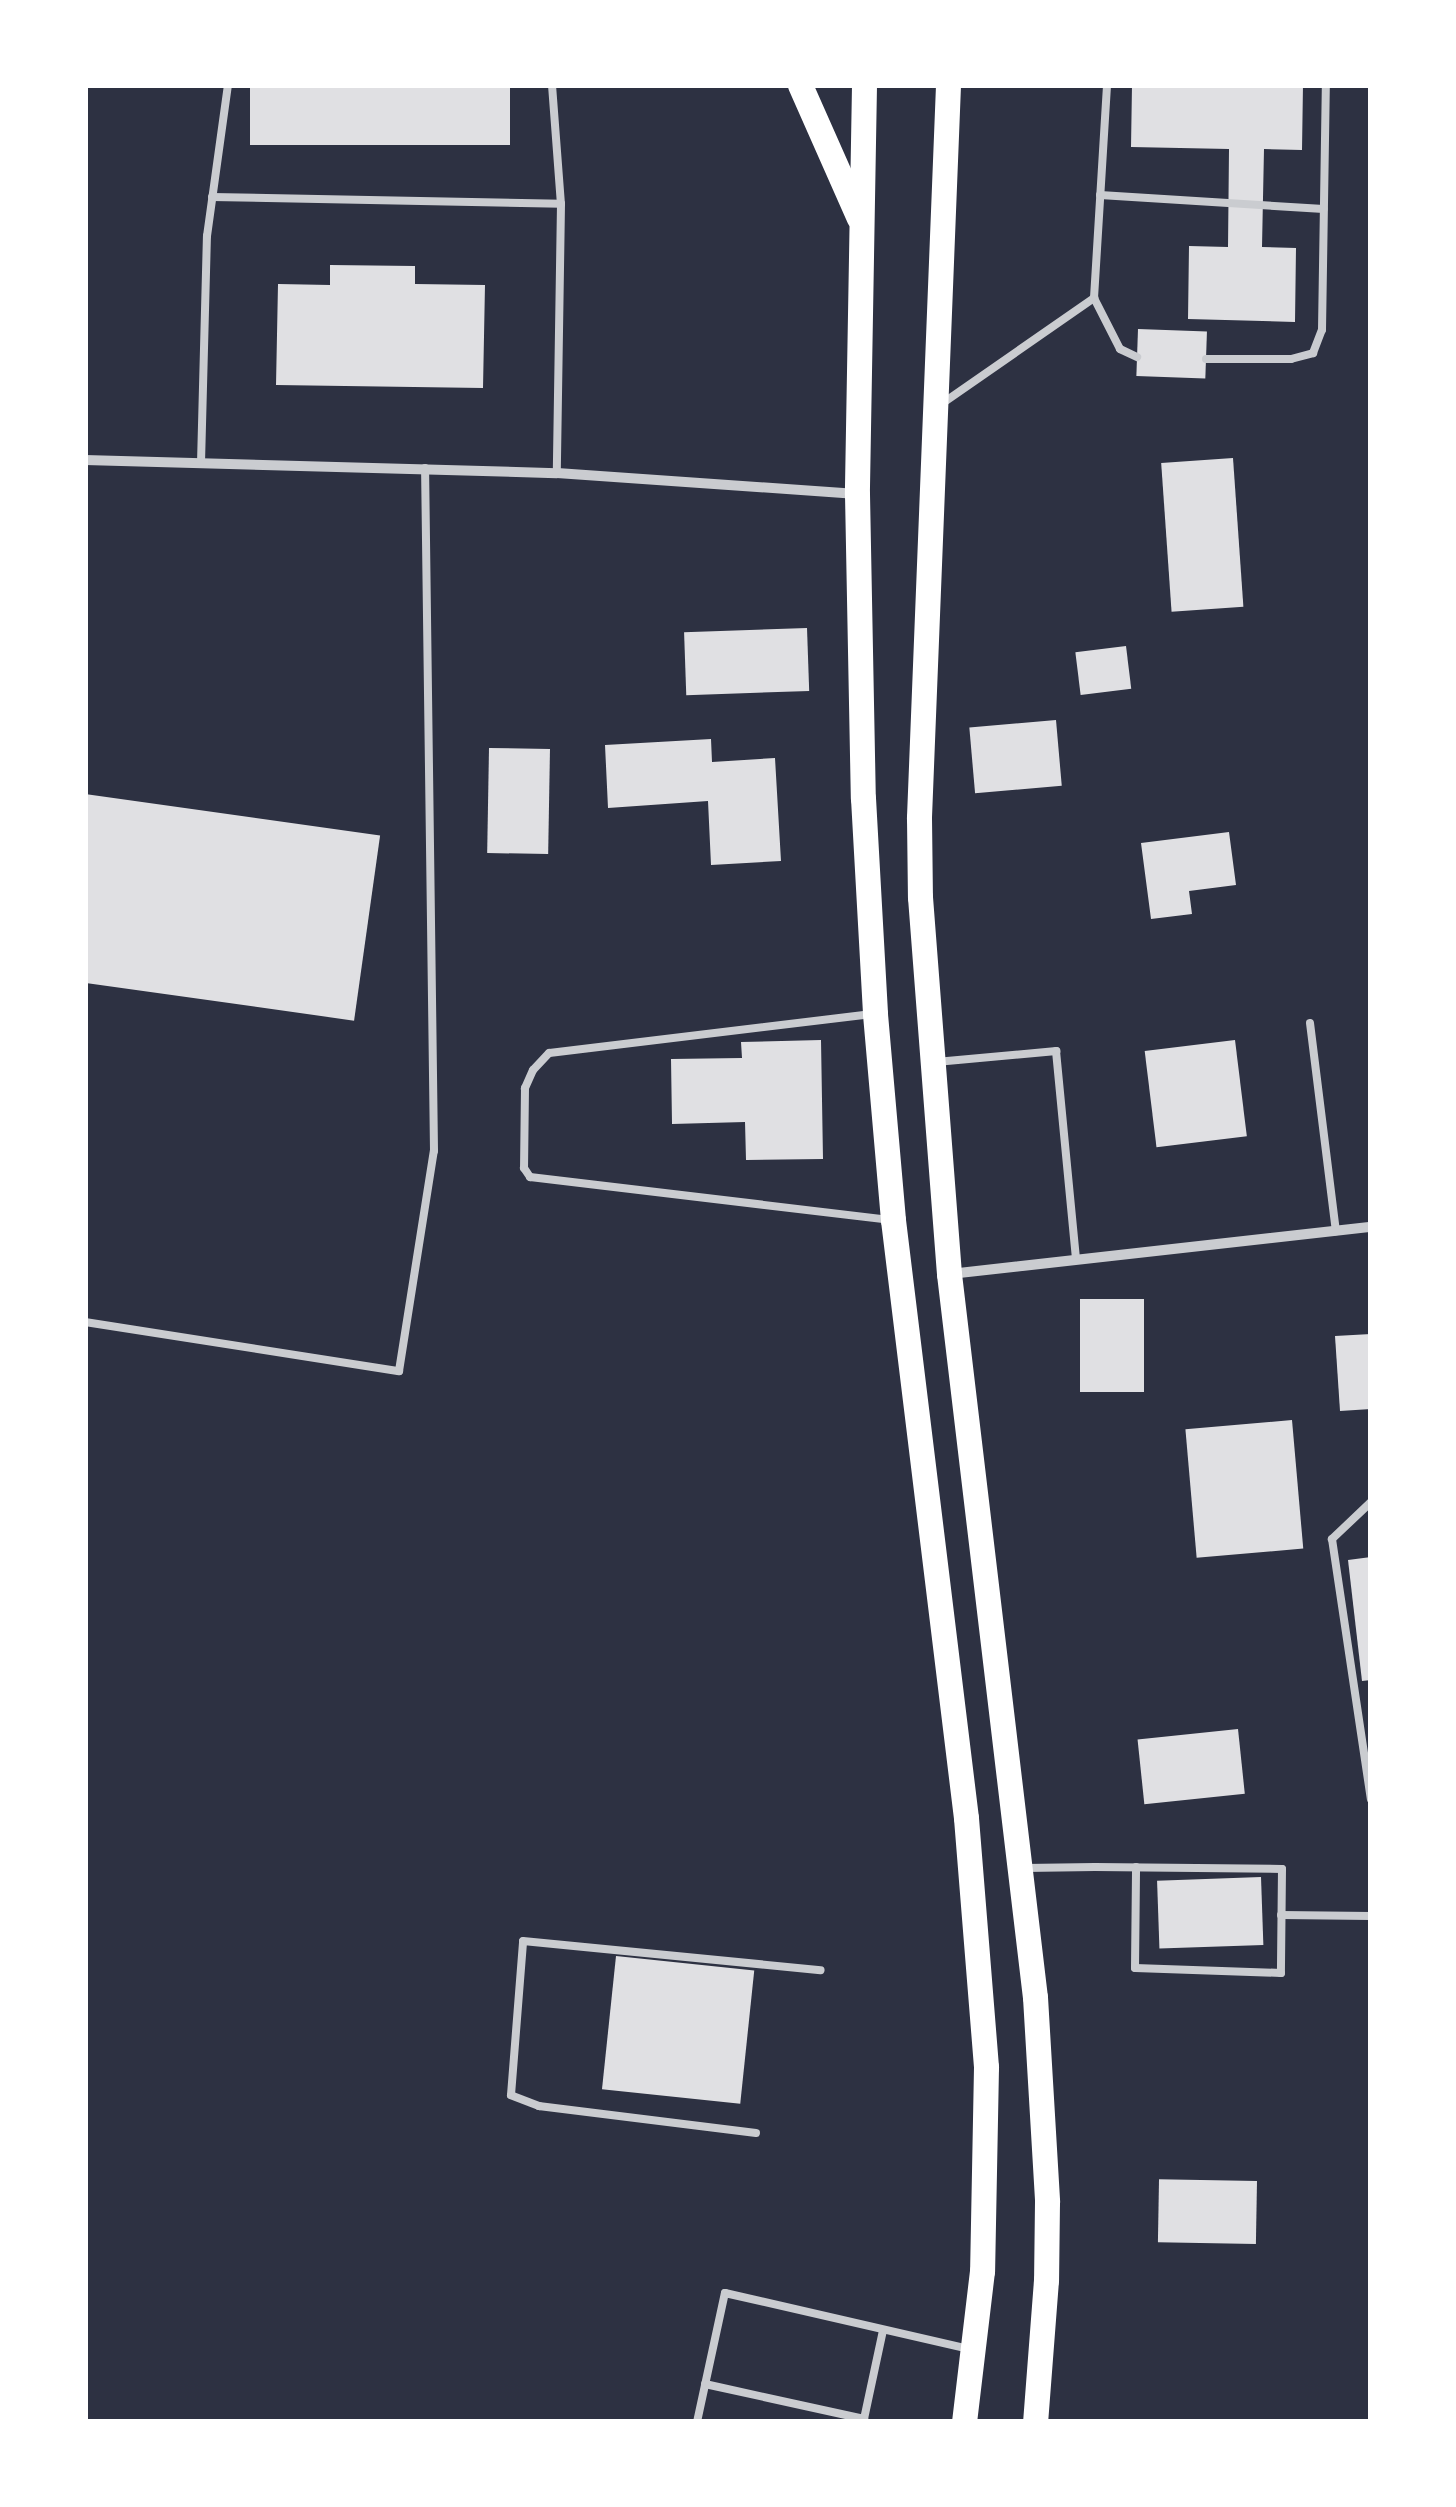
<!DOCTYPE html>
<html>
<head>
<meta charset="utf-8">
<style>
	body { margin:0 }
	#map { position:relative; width:1456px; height:2507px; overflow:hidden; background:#2d3142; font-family:"Archivo Narrow",sans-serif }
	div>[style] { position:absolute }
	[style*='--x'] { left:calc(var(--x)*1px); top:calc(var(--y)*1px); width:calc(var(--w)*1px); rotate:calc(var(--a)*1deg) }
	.building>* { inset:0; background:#e0e0e3; transform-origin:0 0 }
	.service>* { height:8px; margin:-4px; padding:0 4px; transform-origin:4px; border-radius:4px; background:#caccd0 }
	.minor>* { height:10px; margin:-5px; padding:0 5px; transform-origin:5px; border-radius:5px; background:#caccd0 }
	.primary>* { height:25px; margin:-12.5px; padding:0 12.5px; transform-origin:12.5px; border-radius:12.5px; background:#fff }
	span { translate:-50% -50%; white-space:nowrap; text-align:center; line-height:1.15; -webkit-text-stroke:9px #fff; paint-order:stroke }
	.frame { position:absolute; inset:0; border:88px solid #fff; pointer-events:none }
</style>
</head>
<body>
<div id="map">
	<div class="building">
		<div style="left:250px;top:85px;width:260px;height:60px"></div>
		<div style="clip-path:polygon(1132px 85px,1303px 85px,1302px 150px,1264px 149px,1262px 247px,1296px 248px,1295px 322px,1188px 319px,1189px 246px,1228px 247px,1229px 149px,1131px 147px)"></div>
		<div style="clip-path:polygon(330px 265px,415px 266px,415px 284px,485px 285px,483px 388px,276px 385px,278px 284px,330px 285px)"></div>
		<div style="left:1138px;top:329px;width:69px;height:47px;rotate:2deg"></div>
		<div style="left:1233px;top:458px;width:149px;height:72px;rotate:86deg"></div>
		<div style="left:807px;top:628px;width:63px;height:123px;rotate:88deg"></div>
		<div style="left:1126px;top:646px;width:43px;height:51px;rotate:83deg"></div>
		<div style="left:1056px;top:720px;width:66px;height:87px;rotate:85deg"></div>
		<div style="clip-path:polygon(711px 739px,712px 762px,775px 758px,781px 861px,711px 865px,708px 801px,608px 808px,605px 745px)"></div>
		<div style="left:489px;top:748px;width:61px;height:105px;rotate:1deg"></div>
		<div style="left:85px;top:794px;width:298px;height:187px;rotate:8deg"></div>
		<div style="clip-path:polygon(1229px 832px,1236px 885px,1189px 891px,1192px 914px,1151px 919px,1141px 843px)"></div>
		<div style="clip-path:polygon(821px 1040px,823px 1159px,746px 1160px,745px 1122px,672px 1124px,671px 1059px,742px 1058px,741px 1042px)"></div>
		<div style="left:1235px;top:1040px;width:97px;height:91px;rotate:83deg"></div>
		<div style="left:1144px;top:1299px;width:93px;height:64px;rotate:90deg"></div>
		<div style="clip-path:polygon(1371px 1334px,1371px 1409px,1340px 1411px,1335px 1336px)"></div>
		<div style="left:1292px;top:1420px;width:129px;height:107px;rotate:85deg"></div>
		<div style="clip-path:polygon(1371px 1557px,1371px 1680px,1362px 1681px,1348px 1560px)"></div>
		<div style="left:1238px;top:1729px;width:65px;height:101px;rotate:84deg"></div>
		<div style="left:1261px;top:1877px;width:68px;height:104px;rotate:88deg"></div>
		<div style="left:616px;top:1956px;width:139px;height:134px;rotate:6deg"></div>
		<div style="left:1257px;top:2181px;width:63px;height:98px;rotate:91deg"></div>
	</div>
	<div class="service">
		<div style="--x:552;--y:85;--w:119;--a:85.7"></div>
		<div style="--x:561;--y:204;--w:269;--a:90.9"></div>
		<div style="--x:1100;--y:195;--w:224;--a:3.6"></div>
		<div style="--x:212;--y:197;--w:349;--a:1.1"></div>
		<div style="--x:1094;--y:298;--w:57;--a:63"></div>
		<div style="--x:1120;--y:349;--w:19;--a:25"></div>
		<div style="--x:1206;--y:359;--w:85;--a:0"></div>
		<div style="--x:1291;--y:359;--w:23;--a:-15"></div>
		<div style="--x:1313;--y:353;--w:25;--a:-69"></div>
		<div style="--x:1322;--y:330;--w:245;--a:-89.1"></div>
		<div style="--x:940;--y:405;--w:188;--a:-34.8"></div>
		<div style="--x:1094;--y:298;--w:213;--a:-86.5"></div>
		<div style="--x:201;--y:463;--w:227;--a:-88.5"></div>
		<div style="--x:207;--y:236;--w:152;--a:-82.1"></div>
		<div style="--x:872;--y:1014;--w:325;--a:173.1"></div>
		<div style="--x:549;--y:1053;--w:23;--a:133"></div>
		<div style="--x:533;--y:1070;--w:20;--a:114"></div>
		<div style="--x:525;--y:1088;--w:80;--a:90.7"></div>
		<div style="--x:524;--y:1168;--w:11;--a:56"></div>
		<div style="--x:530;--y:1177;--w:362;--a:6.8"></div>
		<div style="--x:1310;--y:1023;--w:210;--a:82.9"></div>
		<div style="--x:936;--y:1062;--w:121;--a:-5.2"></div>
		<div style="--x:1056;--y:1051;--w:210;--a:84.5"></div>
		<div style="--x:85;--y:1322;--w:318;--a:8.9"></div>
		<div style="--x:399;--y:1371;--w:223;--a:-81"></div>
		<div style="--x:434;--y:1151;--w:683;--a:-90.75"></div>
		<div style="--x:1371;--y:1502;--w:54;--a:136.5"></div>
		<div style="--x:1332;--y:1539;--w:263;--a:81.5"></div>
		<div style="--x:1025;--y:1868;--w:70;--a:-0.8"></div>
		<div style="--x:1095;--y:1867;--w:187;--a:0.6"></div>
		<div style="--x:1282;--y:1869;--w:104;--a:90.6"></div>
		<div style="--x:1281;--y:1973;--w:146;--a:-178"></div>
		<div style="--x:1135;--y:1968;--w:101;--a:-89.4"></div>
		<div style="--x:1281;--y:1915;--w:90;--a:0.6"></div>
		<div style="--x:756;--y:2133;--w:219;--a:-172.9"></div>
		<div style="--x:539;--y:2106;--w:30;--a:-159"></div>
		<div style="--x:511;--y:2095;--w:154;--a:-85.5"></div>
		<div style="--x:523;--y:1941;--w:299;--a:5.6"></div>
		<div style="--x:705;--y:2384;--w:163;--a:12.4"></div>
		<div style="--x:864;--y:2419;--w:91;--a:-77.9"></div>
		<div style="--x:697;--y:2422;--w:132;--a:-77.8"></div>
		<div style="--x:725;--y:2293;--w:251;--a:12.9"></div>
	</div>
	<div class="minor">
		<div style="--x:85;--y:460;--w:472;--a:1.6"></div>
		<div style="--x:557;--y:473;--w:301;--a:4"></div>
		<div style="--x:950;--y:1274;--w:424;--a:-6.4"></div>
	</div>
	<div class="primary">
		<div style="--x:800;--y:85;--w:145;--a:66.1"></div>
		<div style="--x:864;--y:85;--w:409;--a:91"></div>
		<div style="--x:857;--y:494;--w:304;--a:88.9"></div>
		<div style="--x:863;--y:798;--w:216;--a:86.8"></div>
		<div style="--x:875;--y:1014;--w:207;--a:85"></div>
		<div style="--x:893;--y:1220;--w:602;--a:83.04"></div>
		<div style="--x:966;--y:1818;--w:250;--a:85.4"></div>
		<div style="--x:986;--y:2067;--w:204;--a:91.1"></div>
		<div style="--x:982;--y:2271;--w:152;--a:96.8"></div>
		<div style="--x:948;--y:85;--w:734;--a:92.27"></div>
		<div style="--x:919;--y:818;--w:79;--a:89.3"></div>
		<div style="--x:920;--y:897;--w:378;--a:85.6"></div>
		<div style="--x:949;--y:1274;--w:728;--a:83.22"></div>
		<div style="--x:1035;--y:1997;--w:205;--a:86.6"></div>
		<div style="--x:1047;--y:2202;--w:78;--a:90.7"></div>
		<div style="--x:1046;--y:2280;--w:142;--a:94.4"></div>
	</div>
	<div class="frame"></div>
</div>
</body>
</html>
